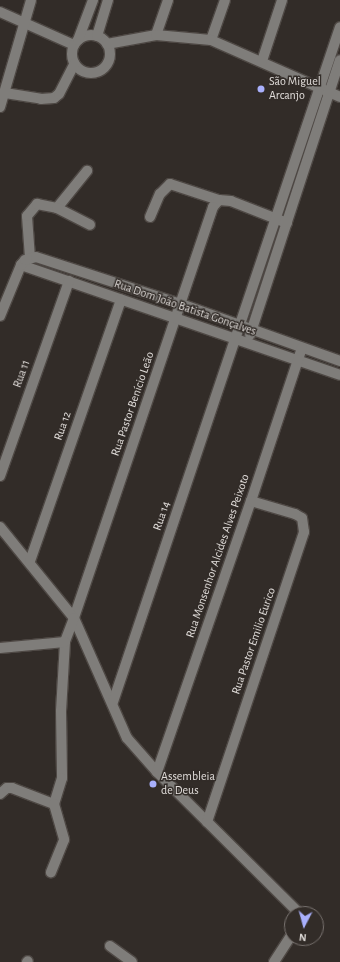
<!DOCTYPE html>
<html>
<head>
<meta charset="utf-8">
<style>
	body { margin:0 }
	#map { position:relative; width:340px; height:962px; overflow:hidden; background:#322c28; font-family:"Alegreya Sans",sans-serif }
	div>[style] { position:absolute }
	[style*='--x'] { left:calc(var(--x)*1px); top:calc(var(--y)*1px); width:calc(var(--w)*1px); rotate:calc(var(--a)*1deg) }
	.roads { filter:drop-shadow(1px 0 #4e4844) drop-shadow(-1px 0 #4e4844) drop-shadow(0 1px #4e4844) drop-shadow(0 -1px #4e4844) }
	.minor>* { height:10px; margin:-5px; padding:0 5px; transform-origin:5px; border-radius:5px; background:#7f7d7a }
	.minor>.ring { margin:-5px; padding:0; box-sizing:content-box; background:none; border:10px solid #7f7d7a; border-radius:50% }
	.dots>* { width:11px; height:11px; translate:-50% -50%; box-sizing:border-box; border:2px solid #322c28; border-radius:50% }
	span { translate:-50% -50%; white-space:nowrap; text-align:center; line-height:1.15; -webkit-text-stroke:3px #322c28; paint-order:stroke }
	.poi-label { font-size:12px; color:#e0dcd9 }
	.left { translate:0 -50%; text-align:left }
	.street-label { font-size:12px; color:#e0dcd9 }
	.north { position:absolute; left:284px; top:906px; width:40px; height:40px; box-sizing:border-box; background:#322c28; border:1px solid #78726f; border-radius:50%; rotate:186deg; font-size:11px; font-weight:700; line-height:16px; text-align:center; color:#e0dcd9 }
	.north::after { content:''; display:block; margin:auto; width:14px; height:18px; background:#a9b0fc; clip-path:polygon(50% 0,100% 100%,50% 72%,0 100%) }
</style>
</head>
<body>
<div id="map">
	<div class="roads">
		<div class="minor">
			<div style="--x:0;--y:12;--w:81;--a:24"></div>
			<div class="ring" style="left:72px;top:35px;width:28px;height:28px"></div>
			<div style="--x:156;--y:35;--w:37;--a:-71"></div>
			<div style="--x:97;--y:36;--w:38;--a:-73"></div>
			<div style="--x:78;--y:40;--w:43;--a:-69.4"></div>
			<div style="--x:211;--y:40;--w:42;--a:-70.7"></div>
			<div style="--x:107;--y:44;--w:50;--a:-10.4"></div>
			<div style="--x:156;--y:35;--w:55;--a:5.2"></div>
			<div style="--x:211;--y:40;--w:141;--a:23.8"></div>
			<div style="--x:262;--y:61;--w:64;--a:-71.8"></div>
			<div style="--x:5;--y:93;--w:36;--a:9"></div>
			<div style="--x:41;--y:99;--w:13;--a:-4"></div>
			<div style="--x:54;--y:98;--w:6;--a:-39"></div>
			<div style="--x:59;--y:94;--w:34;--a:-63"></div>
			<div style="--x:0;--y:107;--w:111;--a:-73.8"></div>
			<div style="--x:57;--y:208;--w:48;--a:-51"></div>
			<div style="--x:150;--y:217;--w:25;--a:-67"></div>
			<div style="--x:160;--y:194;--w:14;--a:-45"></div>
			<div style="--x:170;--y:184;--w:52;--a:18.1"></div>
			<div style="--x:287;--y:223;--w:60;--a:-158.6"></div>
			<div style="--x:231;--y:201;--w:12;--a:-175"></div>
			<div style="--x:219;--y:200;--w:9;--a:131"></div>
			<div style="--x:213;--y:207;--w:434;--a:108.7"></div>
			<div style="--x:74;--y:618;--w:131;--a:66.2"></div>
			<div style="--x:127;--y:738;--w:45;--a:48.6"></div>
			<div style="--x:157;--y:772;--w:202;--a:44.8"></div>
			<div style="--x:30;--y:258;--w:42;--a:-94.1"></div>
			<div style="--x:27;--y:216;--w:16;--a:-50"></div>
			<div style="--x:37;--y:204;--w:20;--a:11"></div>
			<div style="--x:57;--y:208;--w:37;--a:27"></div>
			<div style="--x:21;--y:265;--w:337;--a:19"></div>
			<div style="--x:0;--y:316;--w:55;--a:-67.6"></div>
			<div style="--x:21;--y:265;--w:6;--a:-51"></div>
			<div style="--x:25;--y:260;--w:11;--a:-15"></div>
			<div style="--x:36;--y:257;--w:152;--a:18"></div>
			<div style="--x:181;--y:304;--w:169;--a:19.7"></div>
			<div style="--x:250;--y:335;--w:289;--a:-71.9"></div>
			<div style="--x:0;--y:476;--w:207;--a:-70.5"></div>
			<div style="--x:0;--y:527;--w:117;--a:50.9"></div>
			<div style="--x:74;--y:618;--w:26;--a:111"></div>
			<div style="--x:65;--y:642;--w:69;--a:93.3"></div>
			<div style="--x:61;--y:711;--w:67;--a:89.1"></div>
			<div style="--x:62;--y:778;--w:27;--a:107"></div>
			<div style="--x:30;--y:561;--w:277;--a:-70.8"></div>
			<div style="--x:0;--y:648;--w:65;--a:-5.3"></div>
			<div style="--x:113;--y:702;--w:712;--a:-71.41"></div>
			<div style="--x:157;--y:772;--w:287;--a:-70.9"></div>
			<div style="--x:251;--y:501;--w:161;--a:-71.6"></div>
			<div style="--x:0;--y:794;--w:9;--a:-41"></div>
			<div style="--x:7;--y:788;--w:5;--a:0"></div>
			<div style="--x:12;--y:788;--w:45;--a:20.9"></div>
			<div style="--x:54;--y:804;--w:37;--a:74"></div>
			<div style="--x:64;--y:840;--w:35;--a:112"></div>
			<div style="--x:207;--y:822;--w:306;--a:-71.5"></div>
			<div style="--x:304;--y:532;--w:14;--a:-98"></div>
			<div style="--x:302;--y:518;--w:8;--a:-150"></div>
			<div style="--x:295;--y:514;--w:46;--a:-163.5"></div>
			<div style="--x:110;--y:946;--w:27;--a:36"></div>
			<div style="--x:27;--y:962;--w:1;--a:-45"></div>
			<div style="--x:274;--y:962;--w:33;--a:-57"></div>
		</div>
	</div>
	<div class="dots">
		<div style="left:261px;top:89px;background:#a9b0fc"></div>
		<div style="left:153px;top:784px;background:#a9b0fc"></div>
	</div>
	<div class="poi-label">
		<span class="left" style="left:269px;top:89px">São Miguel<br>Arcanjo</span>
		<span class="left" style="left:161px;top:784px">Assembleia<br>de Deus</span>
	</div>
	<div class="street-label">
		<span style="left:185px;top:308px;rotate:19deg">Rua Dom João Batista Gonçalves</span>
		<span style="left:22px;top:374px;rotate:-70deg">Rua 11</span>
		<span style="left:133px;top:404px;rotate:-71deg">Rua Pastor Benício Leão</span>
		<span style="left:63px;top:426px;rotate:-71deg">Rua 12</span>
		<span style="left:162px;top:516px;rotate:-71deg">Rua 14</span>
		<span style="left:218px;top:556px;rotate:-71deg">Rua Monsenhor Alcides Alves Peixoto</span>
		<span style="left:254px;top:641px;rotate:-71deg">Rua Pastor Emilio Eurico</span>
	</div>
	<div class="north">N</div>
</div>
</body>
</html>
